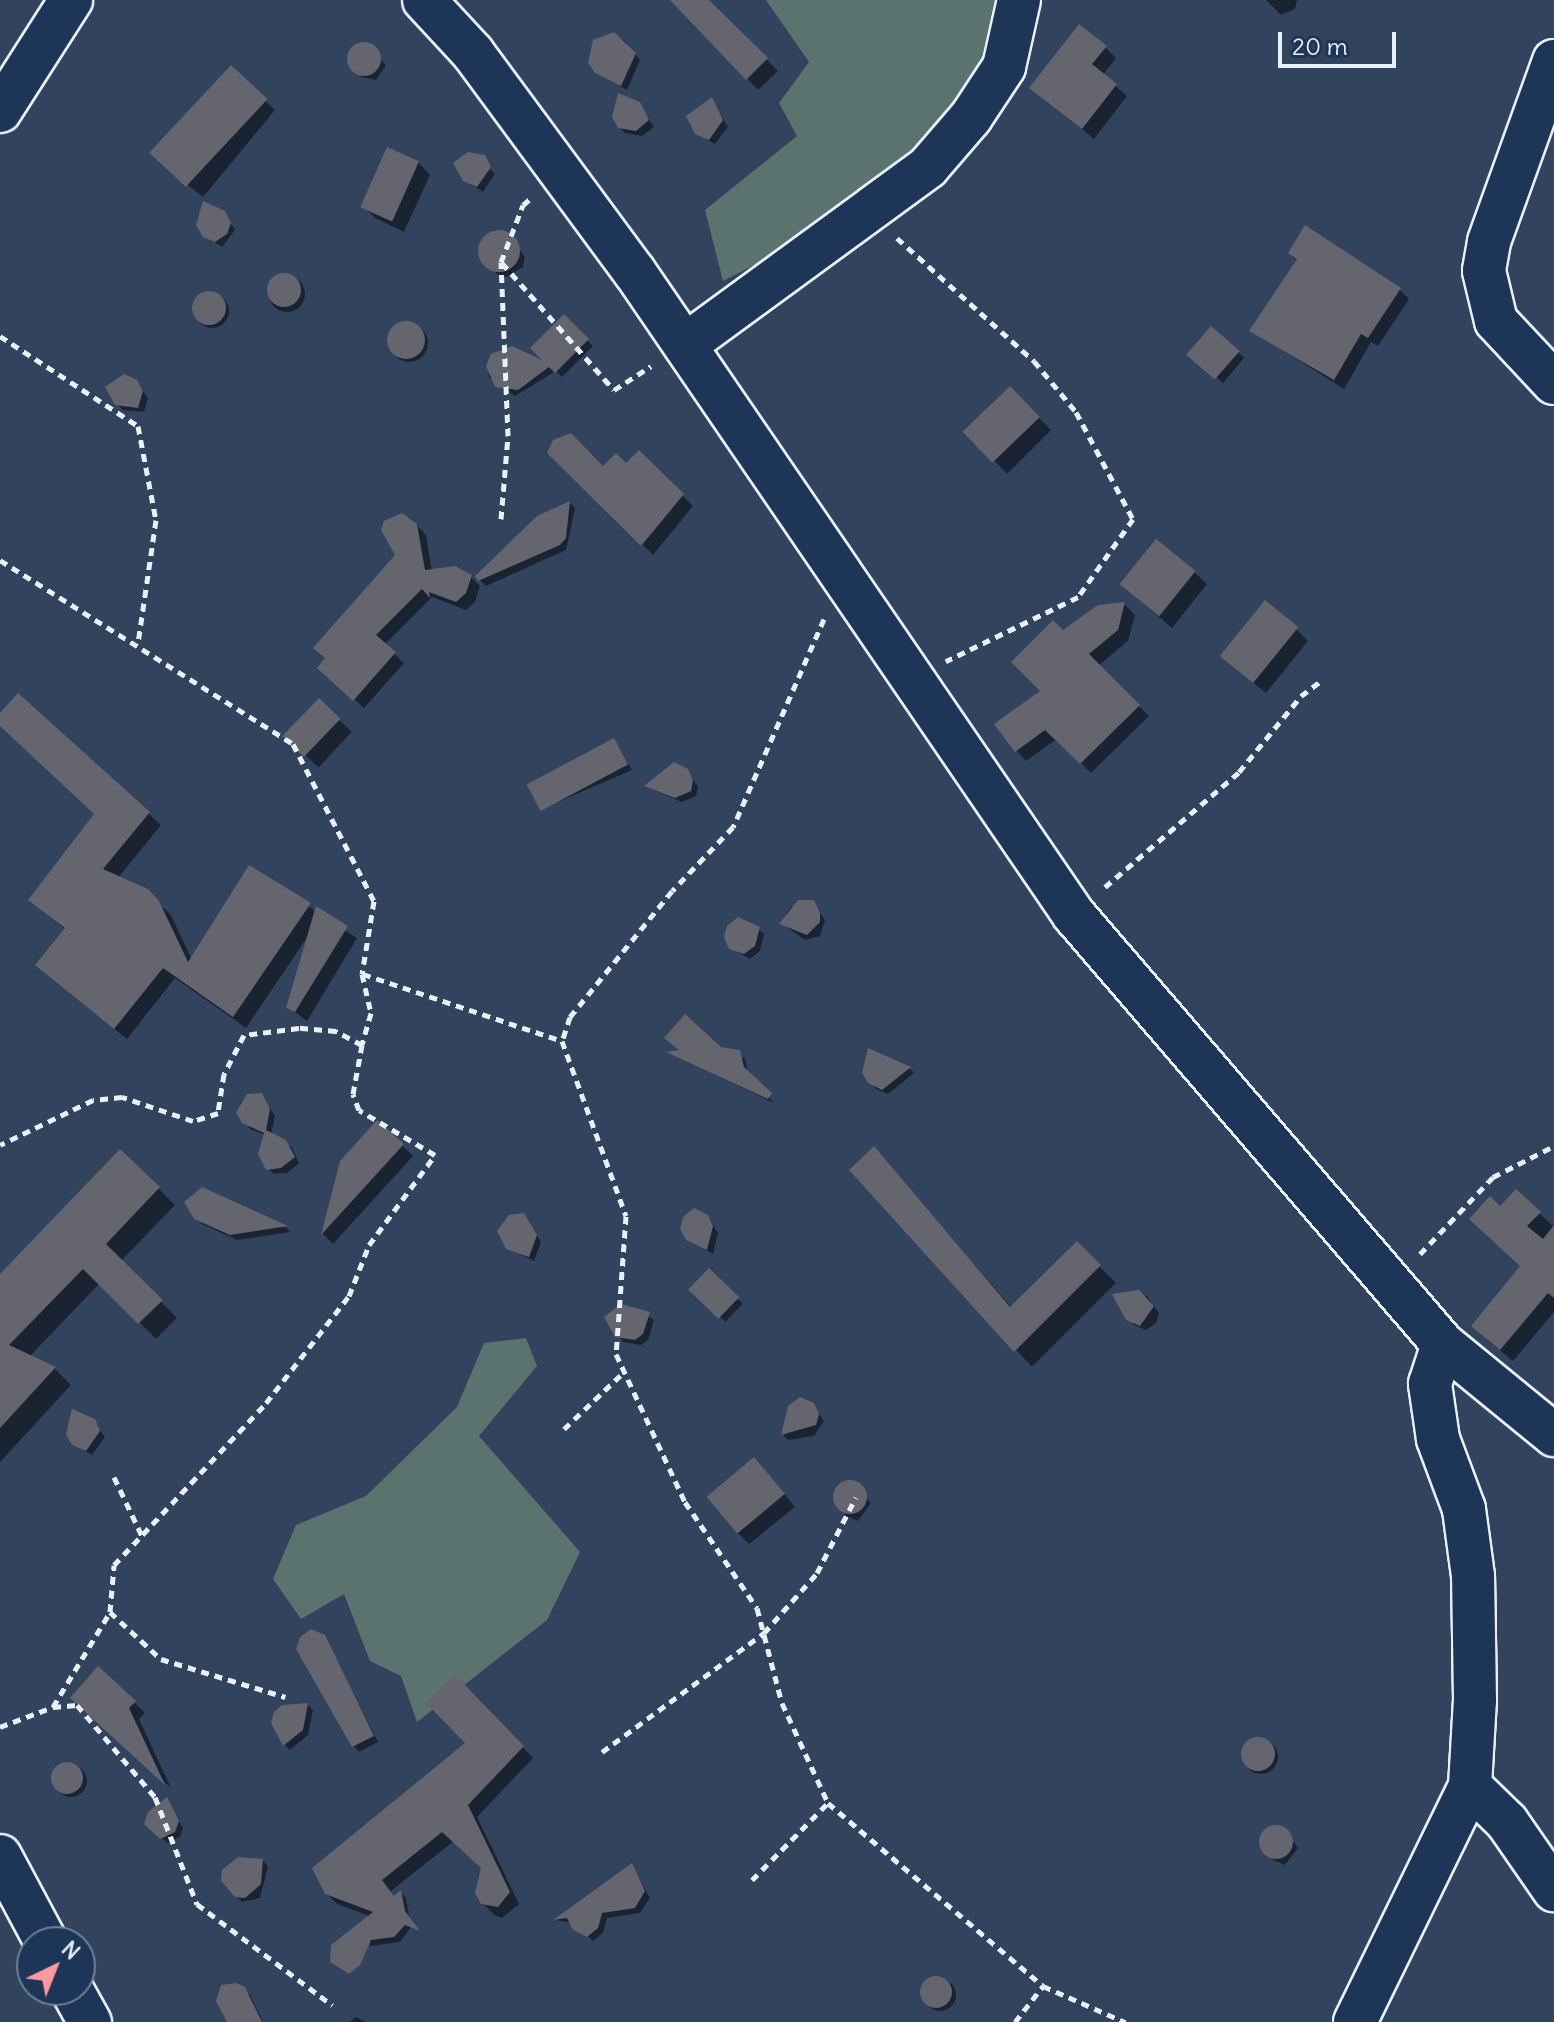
<!DOCTYPE html>
<html>
<head>
<meta charset="utf-8">
<style>
	body { margin:0 }
	#map { position:relative; width:1554px; height:2022px; overflow:hidden; background:#32435e; font-family:Delius,sans-serif }
	div>[style] { position:absolute }
	[style*='--x'] { left:calc(var(--x)*1px); top:calc(var(--y)*1px); width:calc(var(--w)*1px); rotate:calc(var(--a)*1deg) }
	.green>* { inset:0; background:#5a736f }
	.shadow>* { inset:0; background:#0007; transform-origin:0 0 }
	.round { border-radius:50% }
	.building>* { inset:0; background:#64656e; transform-origin:0 0 }
	.path>* { height:5px; margin-top:-2.5px; transform-origin:0; background:repeating-linear-gradient(90deg,#e8f1f8 0 8px,transparent 0 14px) }
	.roads { filter:drop-shadow(2px 0 #e8f1f8) drop-shadow(-2px 0 #e8f1f8) drop-shadow(0 2px #e8f1f8) drop-shadow(0 -2px #e8f1f8) }
	.minor>* { height:42px; margin:-21px; padding:0 21px; transform-origin:21px; border-radius:21px; background:#1d3557 }
	span { translate:-50% -50%; white-space:nowrap; text-align:center; line-height:1.15; -webkit-text-stroke:6px #1d3557; paint-order:stroke }
	.north { position:absolute; left:16px; top:1926px; width:80px; height:80px; box-sizing:border-box; background:#1d3557; border:2px solid #6e8097; border-radius:50%; rotate:43deg; font-size:22px; font-weight:700; line-height:32px; text-align:center; color:#e8f1f8 }
	.north::after { content:''; display:block; margin:auto; width:28px; height:36px; background:#ff9aa2; clip-path:polygon(50% 0,100% 100%,50% 72%,0 100%) }
	.scale { position:absolute; left:1278px; top:32px; width:118px; height:36px; box-sizing:border-box; border:4px solid #e8f1f8; border-top:0; padding-left:10px; font-size:24px; line-height:28px; white-space:nowrap; color:#e8f1f8; -webkit-text-stroke:6px #1d3557; paint-order:stroke }
</style>
</head>
<body>
<div id="map">
	<div class="green">
		<div style="clip-path:polygon(766px 0,1002px 0,984px 80px,919px 151px,805px 239px,723px 281px,705px 210px,797px 136px,779px 103px,809px 62px)"></div>
		<div style="clip-path:polygon(526px 1338px,537px 1366px,479px 1436px,580px 1552px,547px 1620px,417px 1722px,401px 1676px,370px 1661px,344px 1594px,301px 1619px,273px 1579px,296px 1525px,366px 1496px,457px 1407px,484px 1343px)"></div>
	</div>
	<div class="shadow">
		<div style="clip-path:polygon(673px 0,707px 0,778px 71px,758px 90px)"></div>
		<div style="clip-path:polygon(1297px 0,1295px 9px,1281px 15px,1266px 0)"></div>
		<div style="clip-path:polygon(603px 36px,624px 40px,640px 60px,627px 90px,597px 72px,590px 51px)"></div>
		<div style="clip-path:polygon(362px 42px,386px 65px,376px 80px,361px 77px,349px 60px)"></div>
		<div style="clip-path:polygon(1105px 47px,1116px 58px,1103px 75px,1127px 96px,1094px 139px,1031px 88px)"></div>
		<div style="clip-path:polygon(231px 68px,275px 110px,203px 197px,168px 169px)"></div>
		<div style="clip-path:polygon(712px 100px,728px 127px,715px 144px,696px 133px)"></div>
		<div style="clip-path:polygon(639px 104px,654px 127px,642px 136px,625px 133px,619px 127px)"></div>
		<div style="clip-path:polygon(476px 154px,495px 174px,483px 192px,465px 180px)"></div>
		<div style="clip-path:polygon(418px 162px,430px 175px,404px 232px,375px 218px,363px 206px)"></div>
		<div style="clip-path:polygon(224px 213px,235px 230px,222px 247px,204px 235px)"></div>
		<div style="clip-path:polygon(493px 230px,508px 234px,525px 257px,523px 267px,506px 277px,497px 274px,480px 252px)"></div>
		<div style="clip-path:polygon(1290px 253px,1399px 289px,1409px 299px,1378px 346px,1371px 342px,1344px 389px,1252px 331px,1298px 261px)"></div>
		<div class="round" style="left:269px;top:276px;width:36px;height:36px"></div>
		<div class="round" style="left:195px;top:294px;width:34px;height:34px"></div>
		<div style="clip-path:polygon(564px 317px,593px 346px,562px 377px,556px 371px,515px 396px,489px 377px,488px 366px,502px 349px,512px 348px,550px 366px)"></div>
		<div class="round" style="left:390px;top:324px;width:38px;height:38px"></div>
		<div style="clip-path:polygon(1238px 352px,1244px 358px,1223px 383px,1195px 360px)"></div>
		<div style="clip-path:polygon(136px 381px,148px 398px,144px 412px,123px 410px,117px 404px)"></div>
		<div style="left:1010px;top:389px;width:58px;height:62px;rotate:45deg"></div>
		<div style="clip-path:polygon(571px 435px,605px 468px,626px 466px,639px 453px,693px 506px,653px 555px,550px 452px)"></div>
		<div style="clip-path:polygon(570px 503px,575px 508px,566px 550px,486px 586px,480px 580px,538px 517px)"></div>
		<div style="clip-path:polygon(393px 517px,410px 518px,426px 535px,432px 572px,471px 577px,480px 586px,475px 602px,466px 610px,432px 597px,384px 645px,404px 663px,364px 708px,329px 677px,397px 555px,383px 530px)"></div>
		<div style="clip-path:polygon(1194px 572px,1207px 584px,1172px 628px,1122px 585px)"></div>
		<div style="clip-path:polygon(1124px 604px,1135px 615px,1128px 641px,1098px 666px,1149px 716px,1091px 773px,1057px 739px,1026px 761px,1016px 750px,1063px 633px)"></div>
		<div style="clip-path:polygon(1296px 629px,1308px 641px,1266px 693px,1234px 667px)"></div>
		<div style="clip-path:polygon(18px 696px,161px 825px,118px 878px,146px 891px,171px 915px,192px 960px,249px 868px,357px 938px,307px 1021px,288px 1007px,308px 936px,246px 1028px,175px 978px,127px 1039px,50px 977px,66px 930px,31px 900px,96px 814px,0 723px,0 716px)"></div>
		<div style="left:319px;top:701px;width:45px;height:49px;rotate:43deg"></div>
		<div style="clip-path:polygon(614px 740px,632px 770px,542px 809px,537px 804px)"></div>
		<div style="clip-path:polygon(687px 770px,698px 787px,696px 796px,682px 802px,647px 787px)"></div>
		<div style="clip-path:polygon(813px 902px,825px 920px,820px 936px,805px 940px,781px 923px,791px 907px)"></div>
		<div style="clip-path:polygon(758px 929px,764px 934px,760px 951px,750px 959px,731px 948px)"></div>
		<div style="clip-path:polygon(720px 1048px,745px 1058px,748px 1074px,774px 1103px,670px 1053px)"></div>
		<div style="clip-path:polygon(869px 1051px,909px 1068px,914px 1073px,888px 1094px,876px 1089px,870px 1082px)"></div>
		<div style="clip-path:polygon(262px 1095px,275px 1116px,271px 1135px,292px 1148px,299px 1163px,287px 1173px,274px 1174px,268px 1169px,265px 1135px,250px 1129px,239px 1111px,241px 1102px)"></div>
		<div style="clip-path:polygon(402px 1145px,413px 1156px,333px 1244px,323px 1234px,342px 1162px)"></div>
		<div style="clip-path:polygon(874px 1149px,1012px 1308px,1077px 1244px,1116px 1283px,1032px 1367px,851px 1170px)"></div>
		<div style="clip-path:polygon(120px 1151px,175px 1205px,121px 1261px,177px 1318px,156px 1339px,100px 1283px,29px 1357px,55px 1369px,71px 1385px,0 1462px,0 1277px)"></div>
		<div style="clip-path:polygon(202px 1189px,287px 1228px,290px 1232px,237px 1240px,202px 1224px,195px 1218px)"></div>
		<div style="clip-path:polygon(1516px 1192px,1554px 1227px,1554px 1312px,1513px 1361px,1485px 1338px,1522px 1267px,1500px 1209px)"></div>
		<div style="clip-path:polygon(524px 1215px,541px 1242px,534px 1261px,508px 1248px)"></div>
		<div style="clip-path:polygon(707px 1216px,718px 1233px,713px 1254px,688px 1239px)"></div>
		<div style="left:709px;top:1271px;width:47px;height:25px;rotate:44deg"></div>
		<div style="clip-path:polygon(1115px 1296px,1147px 1296px,1159px 1313px,1156px 1323px,1146px 1330px,1134px 1325px)"></div>
		<div style="clip-path:polygon(630px 1306px,654px 1320px,648px 1340px,641px 1345px,623px 1342px,607px 1318px)"></div>
		<div style="clip-path:polygon(812px 1405px,824px 1421px,814px 1436px,788px 1440px,783px 1435px,790px 1407px)"></div>
		<div style="clip-path:polygon(93px 1421px,105px 1437px,92px 1455px,73px 1444px)"></div>
		<div style="clip-path:polygon(766px 1472px,795px 1507px,749px 1544px,737px 1532px)"></div>
		<div style="clip-path:polygon(851px 1483px,871px 1503px,858px 1521px,847px 1516px,835px 1499px,837px 1489px)"></div>
		<div style="clip-path:polygon(324px 1637px,378px 1742px,359px 1752px,354px 1746px)"></div>
		<div style="clip-path:polygon(455px 1678px,533px 1758px,477px 1817px,519px 1904px,502px 1918px,494px 1915px,483px 1903px,483px 1868px,454px 1841px,392px 1890px,380px 1908px,401px 1893px,406px 1898px,411px 1927px,400px 1942px,371px 1946px,366px 1940px,372px 1917px,337px 1904px,326px 1893px,468px 1744px)"></div>
		<div style="clip-path:polygon(134px 1702px,145px 1713px,139px 1719px,171px 1788px,83px 1708px)"></div>
		<div style="clip-path:polygon(308px 1705px,313px 1710px,308px 1735px,290px 1750px,284px 1744px)"></div>
		<div class="round" style="left:1244px;top:1740px;width:34px;height:34px"></div>
		<div class="round" style="left:55px;top:1765px;width:32px;height:32px"></div>
		<div style="clip-path:polygon(167px 1800px,183px 1828px,180px 1837px,167px 1843px,147px 1823px)"></div>
		<div style="clip-path:polygon(1274px 1826px,1286px 1831px,1298px 1848px,1285px 1865px,1273px 1860px,1261px 1844px)"></div>
		<div style="clip-path:polygon(263px 1861px,268px 1866px,260px 1898px,242px 1902px,223px 1881px,230px 1864px)"></div>
		<div style="clip-path:polygon(632px 1866px,650px 1898px,640px 1913px,607px 1918px,603px 1933px,593px 1941px,572px 1923px,556px 1920px)"></div>
		<div class="round" style="left:924px;top:1979px;width:32px;height:32px"></div>
		<div style="clip-path:polygon(244px 1989px,250px 1995px,263px 2022px,241px 2022px)"></div>
		<div style="clip-path:polygon(356px 2017px,366px 2022px,350px 2022px)"></div>
	</div>
	<div class="building">
		<div style="clip-path:polygon(670px 0,709px 0,768px 58px,746px 80px)"></div>
		<div style="clip-path:polygon(1079px 24px,1107px 46px,1092px 64px,1117px 84px,1082px 129px,1029px 88px)"></div>
		<div style="clip-path:polygon(614px 32px,636px 53px,621px 86px,595px 73px,588px 63px,593px 40px)"></div>
		<div class="round" style="left:347px;top:42px;width:34px;height:34px"></div>
		<div style="left:231px;top:65px;width:50px;height:120px;rotate:43deg"></div>
		<div style="clip-path:polygon(618px 93px,640px 102px,649px 120px,636px 131px,618px 128px,612px 117px)"></div>
		<div style="clip-path:polygon(712px 97px,723px 120px,709px 140px,695px 134px,686px 116px)"></div>
		<div style="left:387px;top:147px;width:35px;height:66px;rotate:24deg"></div>
		<div style="clip-path:polygon(468px 152px,485px 155px,491px 167px,477px 187px,463px 181px,453px 163px)"></div>
		<div style="clip-path:polygon(203px 201px,225px 211px,231px 223px,227px 234px,215px 242px,203px 237px,196px 225px)"></div>
		<div style="clip-path:polygon(1305px 225px,1401px 288px,1368px 338px,1361px 334px,1334px 380px,1249px 331px,1297px 259px,1288px 253px)"></div>
		<div class="round" style="left:478px;top:230px;width:42px;height:42px"></div>
		<div class="round" style="left:267px;top:273px;width:34px;height:34px"></div>
		<div class="round" style="left:192px;top:291px;width:34px;height:34px"></div>
		<div style="clip-path:polygon(564px 314px,589px 339px,555px 373px,549px 367px,518px 390px,495px 387px,486px 366px,491px 354px,512px 346px,542px 360px,530px 348px)"></div>
		<div class="round" style="left:387px;top:321px;width:38px;height:38px"></div>
		<div style="left:1211px;top:326px;width:38px;height:38px;rotate:41deg"></div>
		<div style="clip-path:polygon(124px 374px,137px 380px,143px 391px,138px 408px,115px 405px,105px 387px)"></div>
		<div style="left:1010px;top:386px;width:43px;height:66px;rotate:46deg"></div>
		<div style="clip-path:polygon(571px 433px,603px 466px,616px 453px,626px 463px,639px 450px,684px 494px,641px 546px,547px 453px,553px 440px)"></div>
		<div style="clip-path:polygon(570px 501px,566px 538px,560px 545px,478px 581px,475px 576px,537px 516px)"></div>
		<div style="clip-path:polygon(402px 513px,417px 524px,425px 570px,455px 566px,472px 575px,466px 593px,456px 602px,429px 592px,430px 598px,422px 589px,376px 635px,396px 652px,353px 701px,317px 668px,325px 658px,313px 648px,395px 555px,381px 530px,384px 521px)"></div>
		<div style="left:1156px;top:539px;width:51px;height:58px;rotate:39deg"></div>
		<div style="left:1265px;top:600px;width:43px;height:72px;rotate:39deg"></div>
		<div style="clip-path:polygon(1125px 602px,1118px 630px,1089px 654px,1140px 705px,1080px 764px,1045px 730px,1015px 752px,994px 724px,1040px 691px,1011px 662px,1053px 620px,1063px 630px,1098px 605px)"></div>
		<div style="clip-path:polygon(18px 693px,150px 812px,103px 869px,148px 889px,159px 901px,188px 962px,249px 865px,311px 903px,233px 1017px,163px 968px,114px 1029px,35px 965px,65px 928px,28px 900px,94px 814px,0 726px,0 713px)"></div>
		<div style="left:319px;top:698px;width:30px;height:53px;rotate:44deg"></div>
		<div style="left:614px;top:738px;width:30px;height:99px;rotate:62deg"></div>
		<div style="clip-path:polygon(674px 762px,688px 769px,693px 780px,691px 791px,675px 798px,644px 786px)"></div>
		<div style="clip-path:polygon(798px 900px,814px 900px,820px 913px,820px 922px,807px 935px,779px 924px)"></div>
		<div style="clip-path:polygon(316px 906px,348px 926px,295px 1012px,286px 1008px)"></div>
		<div style="clip-path:polygon(738px 917px,760px 927px,755px 946px,744px 954px,729px 949px,724px 937px,727px 926px)"></div>
		<div style="clip-path:polygon(685px 1014px,721px 1047px,740px 1050px,744px 1067px,772px 1093px,768px 1099px,666px 1052px,679px 1050px,664px 1038px)"></div>
		<div style="clip-path:polygon(868px 1048px,911px 1067px,882px 1090px,868px 1083px,862px 1073px)"></div>
		<div style="clip-path:polygon(262px 1093px,270px 1109px,266px 1130px,286px 1140px,295px 1157px,281px 1168px,266px 1170px,258px 1154px,264px 1133px,242px 1123px,236px 1112px,247px 1094px)"></div>
		<div style="clip-path:polygon(377px 1120px,404px 1144px,321px 1235px,340px 1161px)"></div>
		<div style="clip-path:polygon(874px 1146px,1010px 1307px,1077px 1241px,1101px 1265px,1014px 1352px,849px 1170px)"></div>
		<div style="clip-path:polygon(120px 1149px,160px 1187px,106px 1244px,163px 1300px,138px 1324px,83px 1269px,9px 1345px,56px 1367px,0 1428px,0 1274px)"></div>
		<div style="clip-path:polygon(202px 1187px,288px 1226px,230px 1235px,194px 1219px,184px 1202px)"></div>
		<div style="clip-path:polygon(1516px 1189px,1541px 1212px,1527px 1226px,1543px 1239px,1554px 1225px,1554px 1298px,1548px 1293px,1500px 1350px,1471px 1326px,1520px 1266px,1469px 1219px,1490px 1196px,1500px 1206px)"></div>
		<div style="clip-path:polygon(694px 1208px,708px 1215px,713px 1226px,707px 1250px,686px 1240px,680px 1229px,683px 1217px)"></div>
		<div style="clip-path:polygon(524px 1213px,537px 1235px,529px 1257px,506px 1249px,497px 1231px,509px 1215px)"></div>
		<div style="left:709px;top:1268px;width:42px;height:30px;rotate:44deg"></div>
		<div style="clip-path:polygon(1139px 1290px,1154px 1306px,1140px 1326px,1126px 1320px,1112px 1294px)"></div>
		<div style="clip-path:polygon(621px 1304px,650px 1312px,643px 1334px,635px 1340px,615px 1337px,604px 1317px)"></div>
		<div style="clip-path:polygon(800px 1397px,814px 1403px,819px 1414px,816px 1425px,781px 1435px,788px 1406px)"></div>
		<div style="clip-path:polygon(72px 1409px,95px 1419px,100px 1431px,86px 1451px,72px 1445px,66px 1434px)"></div>
		<div style="left:754px;top:1457px;width:48px;height:62px;rotate:50deg"></div>
		<div class="round" style="left:833px;top:1480px;width:34px;height:34px"></div>
		<div style="clip-path:polygon(311px 1629px,325px 1635px,374px 1736px,352px 1747px,296px 1649px,300px 1637px)"></div>
		<div style="clip-path:polygon(98px 1666px,136px 1701px,129px 1708px,165px 1785px,70px 1698px)"></div>
		<div style="clip-path:polygon(455px 1675px,524px 1746px,468px 1805px,510px 1892px,498px 1907px,481px 1904px,475px 1893px,481px 1868px,442px 1832px,382px 1880px,394px 1896px,401px 1890px,405px 1911px,420px 1931px,405px 1925px,394px 1937px,371px 1940px,360px 1965px,349px 1974px,330px 1962px,331px 1945px,373px 1912px,325px 1894px,312px 1868px,465px 1743px,426px 1703px)"></div>
		<div style="clip-path:polygon(308px 1703px,303px 1730px,283px 1746px,271px 1723px,274px 1712px,282px 1705px)"></div>
		<div class="round" style="left:1241px;top:1737px;width:34px;height:34px"></div>
		<div class="round" style="left:51px;top:1762px;width:32px;height:32px"></div>
		<div style="clip-path:polygon(167px 1797px,179px 1821px,175px 1832px,160px 1839px,144px 1824px,148px 1812px)"></div>
		<div class="round" style="left:1259px;top:1825px;width:34px;height:34px"></div>
		<div style="clip-path:polygon(238px 1857px,263px 1859px,261px 1884px,245px 1898px,235px 1897px,221px 1881px,222px 1870px)"></div>
		<div style="clip-path:polygon(632px 1863px,645px 1891px,635px 1908px,602px 1913px,598px 1928px,587px 1937px,573px 1930px,567px 1918px,553px 1920px)"></div>
		<div class="round" style="left:920px;top:1976px;width:32px;height:32px"></div>
		<div style="clip-path:polygon(236px 1983px,245px 1987px,262px 2022px,227px 2022px,216px 2001px,221px 1985px)"></div>
	</div>
	<div class="path">
		<div style="--x:897;--y:238;--w:184;--a:41.9"></div>
		<div style="--x:1034;--y:361;--w:66;--a:50.5"></div>
		<div style="--x:1076;--y:412;--w:121;--a:62"></div>
		<div style="--x:1133;--y:519;--w:95;--a:125.2"></div>
		<div style="--x:1078;--y:597;--w:147;--a:154.1"></div>
		<div style="--x:502;--y:263;--w:169;--a:48.6"></div>
		<div style="--x:614;--y:390;--w:44;--a:-33"></div>
		<div style="--x:0;--y:336;--w:165;--a:33.1"></div>
		<div style="--x:138;--y:426;--w:96;--a:79.2"></div>
		<div style="--x:156;--y:520;--w:124;--a:98.3"></div>
		<div style="--x:501;--y:519;--w:83;--a:-85.2"></div>
		<div style="--x:508;--y:436;--w:174;--a:-92.3"></div>
		<div style="--x:501;--y:262;--w:61;--a:-68.9"></div>
		<div style="--x:523;--y:205;--w:11;--a:-41"></div>
		<div style="--x:0;--y:560;--w:346;--a:32.1"></div>
		<div style="--x:293;--y:744;--w:177;--a:62.7"></div>
		<div style="--x:374;--y:901;--w:74;--a:99.3"></div>
		<div style="--x:362;--y:974;--w:40;--a:77"></div>
		<div style="--x:371;--y:1013;--w:33;--a:106"></div>
		<div style="--x:362;--y:1045;--w:30;--a:-152"></div>
		<div style="--x:336;--y:1031;--w:37;--a:-175"></div>
		<div style="--x:299;--y:1028;--w:55;--a:172.7"></div>
		<div style="--x:244;--y:1035;--w:44;--a:117.1"></div>
		<div style="--x:224;--y:1074;--w:39;--a:99"></div>
		<div style="--x:218;--y:1113;--w:26;--a:162"></div>
		<div style="--x:193;--y:1121;--w:75;--a:-161.3"></div>
		<div style="--x:122;--y:1097;--w:29;--a:174"></div>
		<div style="--x:93;--y:1100;--w:103;--a:154.2"></div>
		<div style="--x:824;--y:619;--w:227;--a:113.6"></div>
		<div style="--x:733;--y:827;--w:88;--a:133.6"></div>
		<div style="--x:672;--y:891;--w:162;--a:129"></div>
		<div style="--x:570;--y:1017;--w:25;--a:108"></div>
		<div style="--x:562;--y:1041;--w:186;--a:69.9"></div>
		<div style="--x:626;--y:1216;--w:138;--a:94.1"></div>
		<div style="--x:616;--y:1354;--w:163;--a:65"></div>
		<div style="--x:685;--y:1502;--w:128;--a:55.8"></div>
		<div style="--x:757;--y:1608;--w:98;--a:75.3"></div>
		<div style="--x:782;--y:1703;--w:110;--a:65.3"></div>
		<div style="--x:828;--y:1803;--w:282;--a:40.4"></div>
		<div style="--x:1043;--y:1986;--w:90;--a:23.7"></div>
		<div style="--x:1105;--y:887;--w:177;--a:-40.6"></div>
		<div style="--x:1239;--y:772;--w:98;--a:-50.8"></div>
		<div style="--x:1301;--y:696;--w:26;--a:-37"></div>
		<div style="--x:363;--y:974;--w:210;--a:18.6"></div>
		<div style="--x:1420;--y:1254;--w:106;--a:-46.5"></div>
		<div style="--x:1493;--y:1177;--w:68;--a:-26.9"></div>
		<div style="--x:564;--y:1429;--w:84;--a:-43.6"></div>
		<div style="--x:114;--y:1477;--w:65;--a:64.6"></div>
		<div style="--x:110;--y:1612;--w:69;--a:42.7"></div>
		<div style="--x:161;--y:1659;--w:130;--a:17"></div>
		<div style="--x:53;--y:1707;--w:111;--a:-59"></div>
		<div style="--x:110;--y:1612;--w:47;--a:-85.1"></div>
		<div style="--x:114;--y:1565;--w:222;--a:-46.8"></div>
		<div style="--x:266;--y:1403;--w:135;--a:-52.2"></div>
		<div style="--x:349;--y:1296;--w:55;--a:-68.6"></div>
		<div style="--x:369;--y:1245;--w:112;--a:-53.7"></div>
		<div style="--x:435;--y:1155;--w:88;--a:-149.4"></div>
		<div style="--x:359;--y:1110;--w:17;--a:-111"></div>
		<div style="--x:353;--y:1094;--w:50;--a:-79.6"></div>
		<div style="--x:0;--y:1727;--w:57;--a:-20.7"></div>
		<div style="--x:53;--y:1707;--w:24;--a:-5"></div>
		<div style="--x:77;--y:1705;--w:121;--a:49.7"></div>
		<div style="--x:155;--y:1797;--w:115;--a:68.6"></div>
		<div style="--x:197;--y:1904;--w:169;--a:36.8"></div>
		<div style="--x:602;--y:1752;--w:201;--a:-36.3"></div>
		<div style="--x:764;--y:1633;--w:80;--a:-48.5"></div>
		<div style="--x:817;--y:1573;--w:85;--a:-62.8"></div>
		<div style="--x:752;--y:1880;--w:108;--a:-45.4"></div>
		<div style="--x:1015;--y:2022;--w:46;--a:-52.1"></div>
	</div>
	<div class="roads">
		<div class="minor">
			<div style="--x:424;--y:0;--w:72;--a:47.2"></div>
			<div style="--x:473;--y:53;--w:271;--a:53.6"></div>
			<div style="--x:634;--y:271;--w:780;--a:55.66"></div>
			<div style="--x:1074;--y:915;--w:566;--a:49.3"></div>
			<div style="--x:1443;--y:1344;--w:144;--a:39.3"></div>
			<div style="--x:1554;--y:61;--w:192;--a:109.8"></div>
			<div style="--x:1489;--y:242;--w:29;--a:100"></div>
			<div style="--x:1484;--y:271;--w:51;--a:76.5"></div>
			<div style="--x:1496;--y:321;--w:85;--a:46.9"></div>
			<div style="--x:0;--y:111;--w:132;--a:-57.4"></div>
			<div style="--x:685;--y:345;--w:301;--a:-36.2"></div>
			<div style="--x:928;--y:167;--w:66;--a:-49.3"></div>
			<div style="--x:971;--y:117;--w:60;--a:-56.6"></div>
			<div style="--x:1004;--y:67;--w:69;--a:-77.4"></div>
			<div style="--x:1470;--y:1786;--w:52;--a:44.2"></div>
			<div style="--x:1507;--y:1822;--w:83;--a:55.3"></div>
			<div style="--x:0;--y:1856;--w:98;--a:61.9"></div>
			<div style="--x:72;--y:1990;--w:37;--a:61"></div>
			<div style="--x:1355;--y:2022;--w:263;--a:-64"></div>
			<div style="--x:1470;--y:1786;--w:86;--a:-86.7"></div>
			<div style="--x:1475;--y:1700;--w:124;--a:-90.9"></div>
			<div style="--x:1473;--y:1576;--w:68;--a:-97.7"></div>
			<div style="--x:1464;--y:1509;--w:75;--a:-110.4"></div>
			<div style="--x:1438;--y:1439;--w:56;--a:-98.3"></div>
			<div style="--x:1430;--y:1384;--w:42;--a:-72"></div>
		</div>
	</div>
	<div class="north">N</div>
	<div class="scale">20 m</div>
</div>
</body>
</html>
